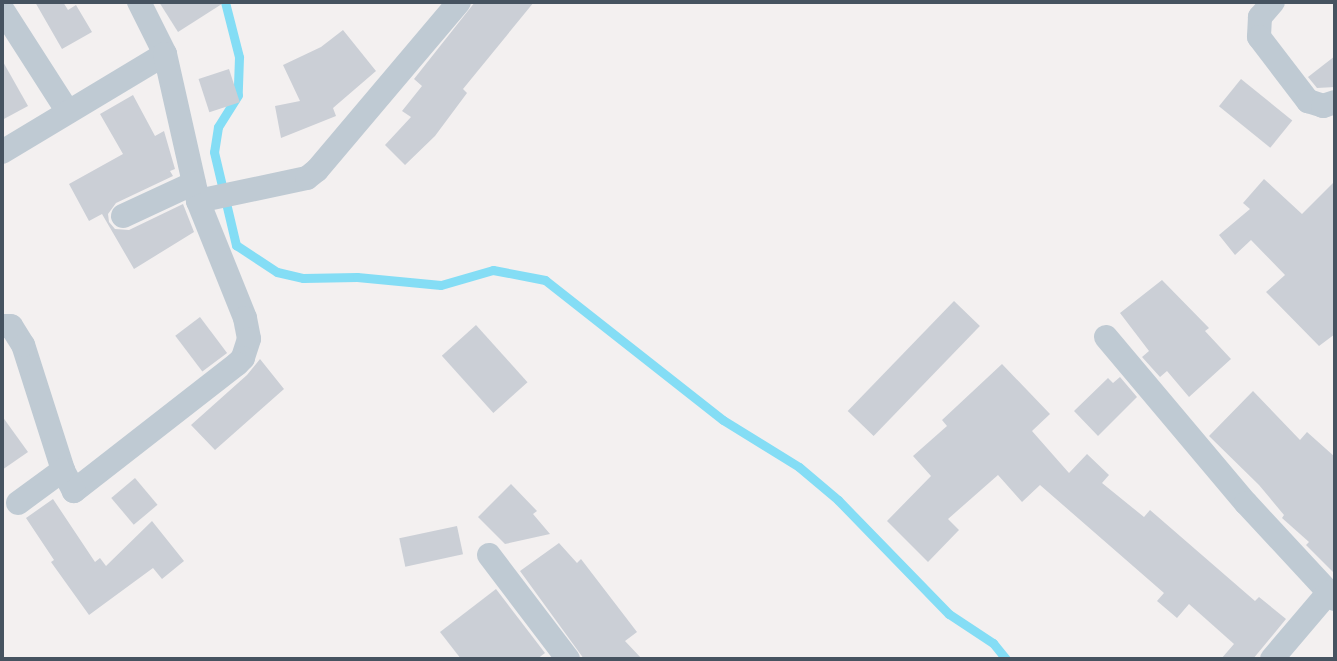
<!DOCTYPE html>
<html>
<head>
<meta charset="utf-8">
<style>
	body { margin:0 }
	#map { position:relative; width:1337px; height:661px; overflow:hidden; background:#f3f0f0; font-family:"Titillium Web",sans-serif }
	div>[style] { position:absolute }
	[style*='--x'] { left:calc(var(--x)*1px); top:calc(var(--y)*1px); width:calc(var(--w)*1px); rotate:calc(var(--a)*1deg) }
	.stream>* { height:9px; margin:-4.5px; padding:0 4.5px; transform-origin:4.5px; border-radius:4.5px; background:#84ddf5 }
	.building>* { inset:0; background:#cbcfd6; transform-origin:0 0 }
	.minor>* { height:24px; margin:-12px; padding:0 12px; transform-origin:12px; border-radius:12px; background:#bfcad3 }
	span { translate:-50% -50%; white-space:nowrap; text-align:center; line-height:1.15; -webkit-text-stroke:6px #fff; paint-order:stroke }
	.frame { position:absolute; inset:0; border:4px solid #465360; pointer-events:none }
</style>
</head>
<body>
<div id="map">
	<div class="stream">
		<div style="--x:225;--y:2;--w:57;--a:75.7"></div>
		<div style="--x:239;--y:57;--w:38;--a:92"></div>
		<div style="--x:238;--y:95;--w:38;--a:122"></div>
		<div style="--x:218;--y:127;--w:25;--a:99"></div>
		<div style="--x:214;--y:152;--w:96;--a:76.7"></div>
		<div style="--x:236;--y:245;--w:49;--a:33.4"></div>
		<div style="--x:277;--y:272;--w:27;--a:13"></div>
		<div style="--x:303;--y:278;--w:54;--a:-1.1"></div>
		<div style="--x:357;--y:277;--w:84;--a:5.4"></div>
		<div style="--x:441;--y:285;--w:54;--a:-16.1"></div>
		<div style="--x:493;--y:270;--w:53;--a:10.9"></div>
		<div style="--x:545;--y:280;--w:226;--a:38.2"></div>
		<div style="--x:723;--y:420;--w:89;--a:31.7"></div>
		<div style="--x:799;--y:467;--w:51;--a:40.2"></div>
		<div style="--x:838;--y:500;--w:159;--a:45.8"></div>
		<div style="--x:949;--y:614;--w:53;--a:33.4"></div>
		<div style="--x:993;--y:643;--w:21;--a:51"></div>
	</div>
	<div class="building">
		<div style="clip-path:polygon(35px 2px,63px 2px,68px 10px,76px 5px,92px 32px,62px 49px)"></div>
		<div style="clip-path:polygon(159px 2px,225px 2px,178px 32px)"></div>
		<div style="clip-path:polygon(475px 2px,534px 2px,463px 89px,467px 93px,435px 136px,405px 165px,385px 145px,411px 117px,402px 111px,422px 86px,414px 79px)"></div>
		<div style="clip-path:polygon(343px 30px,376px 71px,333px 108px,336px 116px,281px 138px,275px 106px,300px 101px,283px 65px,321px 47px)"></div>
		<div style="clip-path:polygon(1335px 56px,1335px 87px,1317px 88px,1308px 77px)"></div>
		<div style="clip-path:polygon(2px 60px,28px 106px,2px 120px)"></div>
		<div style="left:229px;top:69px;width:35px;height:32px;rotate:72deg"></div>
		<div style="left:1241px;top:79px;width:66px;height:35px;rotate:39deg"></div>
		<div style="clip-path:polygon(133px 95px,155px 136px,164px 131px,175px 169px,170px 171px,173px 176px,116px 203px,108px 214px,109px 222px,115px 229px,129px 230px,183px 204px,194px 232px,134px 269px,102px 214px,89px 221px,69px 184px,123px 154px,100px 114px)"></div>
		<div style="clip-path:polygon(1264px 179px,1302px 214px,1335px 181px,1335px 334px,1319px 346px,1266px 292px,1285px 275px,1251px 240px,1235px 255px,1219px 235px,1250px 209px,1243px 203px)"></div>
		<div style="clip-path:polygon(1162px 280px,1209px 328px,1205px 331px,1231px 359px,1189px 397px,1167px 371px,1160px 377px,1142px 357px,1149px 351px,1120px 313px)"></div>
		<div style="left:954px;top:301px;width:36px;height:153px;rotate:44deg"></div>
		<div style="left:200px;top:317px;width:45px;height:31px;rotate:53deg"></div>
		<div style="left:476px;top:325px;width:77px;height:46px;rotate:48deg"></div>
		<div style="clip-path:polygon(260px 359px,284px 389px,215px 450px,191px 425px,247px 375px)"></div>
		<div style="clip-path:polygon(1002px 364px,1050px 414px,1032px 431px,1069px 473px,1087px 454px,1109px 475px,1102px 483px,1144px 517px,1150px 510px,1255px 601px,1259px 597px,1286px 619px,1253px 659px,1221px 659px,1234px 644px,1189px 604px,1177px 618px,1157px 601px,1164px 593px,1040px 485px,1022px 502px,998px 475px,948px 519px,959px 530px,928px 562px,887px 521px,931px 476px,913px 456px,947px 426px,942px 420px)"></div>
		<div style="clip-path:polygon(1120px 377px,1137px 397px,1098px 436px,1074px 411px,1108px 378px,1113px 383px)"></div>
		<div style="clip-path:polygon(1253px 391px,1300px 440px,1307px 432px,1335px 457px,1335px 574px,1306px 545px,1309px 542px,1282px 518px,1284px 515px,1259px 485px,1209px 436px)"></div>
		<div style="clip-path:polygon(2px 416px,28px 452px,2px 470px)"></div>
		<div style="left:135px;top:478px;width:35px;height:31px;rotate:50deg"></div>
		<div style="clip-path:polygon(511px 484px,537px 511px,533px 514px,550px 534px,505px 544px,478px 517px)"></div>
		<div style="clip-path:polygon(53px 499px,95px 562px,100px 558px,106px 566px,152px 521px,184px 561px,162px 579px,153px 568px,89px 615px,51px 562px,54px 560px,26px 518px)"></div>
		<div style="left:457px;top:526px;width:29px;height:59px;rotate:78deg"></div>
		<div style="clip-path:polygon(559px 543px,577px 563px,581px 559px,637px 632px,625px 641px,642px 659px,584px 659px,520px 571px)"></div>
		<div style="clip-path:polygon(496px 589px,545px 653px,537px 659px,461px 659px,440px 632px)"></div>
	</div>
	<div class="minor">
		<div style="--x:139;--y:2;--w:58;--a:63.4"></div>
		<div style="--x:1273;--y:2;--w:20;--a:131"></div>
		<div style="--x:1260;--y:17;--w:20;--a:93"></div>
		<div style="--x:1259;--y:37;--w:81;--a:52.6"></div>
		<div style="--x:1308;--y:101;--w:16;--a:18"></div>
		<div style="--x:1323;--y:106;--w:13;--a:-18"></div>
		<div style="--x:2;--y:9;--w:122;--a:57.3"></div>
		<div style="--x:2;--y:152;--w:190;--a:-31"></div>
		<div style="--x:165;--y:54;--w:151;--a:77.3"></div>
		<div style="--x:198;--y:201;--w:126;--a:68.1"></div>
		<div style="--x:245;--y:318;--w:21;--a:79"></div>
		<div style="--x:249;--y:339;--w:20;--a:108"></div>
		<div style="--x:243;--y:358;--w:8;--a:135"></div>
		<div style="--x:237;--y:364;--w:207;--a:142.1"></div>
		<div style="--x:74;--y:491;--w:24;--a:-118"></div>
		<div style="--x:63;--y:470;--w:131;--a:-107.7"></div>
		<div style="--x:23;--y:345;--w:22;--a:-122"></div>
		<div style="--x:11;--y:326;--w:9;--a:180"></div>
		<div style="--x:198;--y:201;--w:111;--a:-11.9"></div>
		<div style="--x:307;--y:178;--w:13;--a:-39"></div>
		<div style="--x:317;--y:170;--w:220;--a:-49.8"></div>
		<div style="--x:123;--y:216;--w:78;--a:-24.9"></div>
		<div style="--x:1106;--y:337;--w:217;--a:49.9"></div>
		<div style="--x:1246;--y:503;--w:131;--a:47.2"></div>
		<div style="--x:18;--y:503;--w:56;--a:-36.3"></div>
		<div style="--x:489;--y:555;--w:131;--a:52.8"></div>
		<div style="--x:1272;--y:659;--w:87;--a:-49.7"></div>
	</div>
	<div class="frame"></div>
</div>
</body>
</html>
